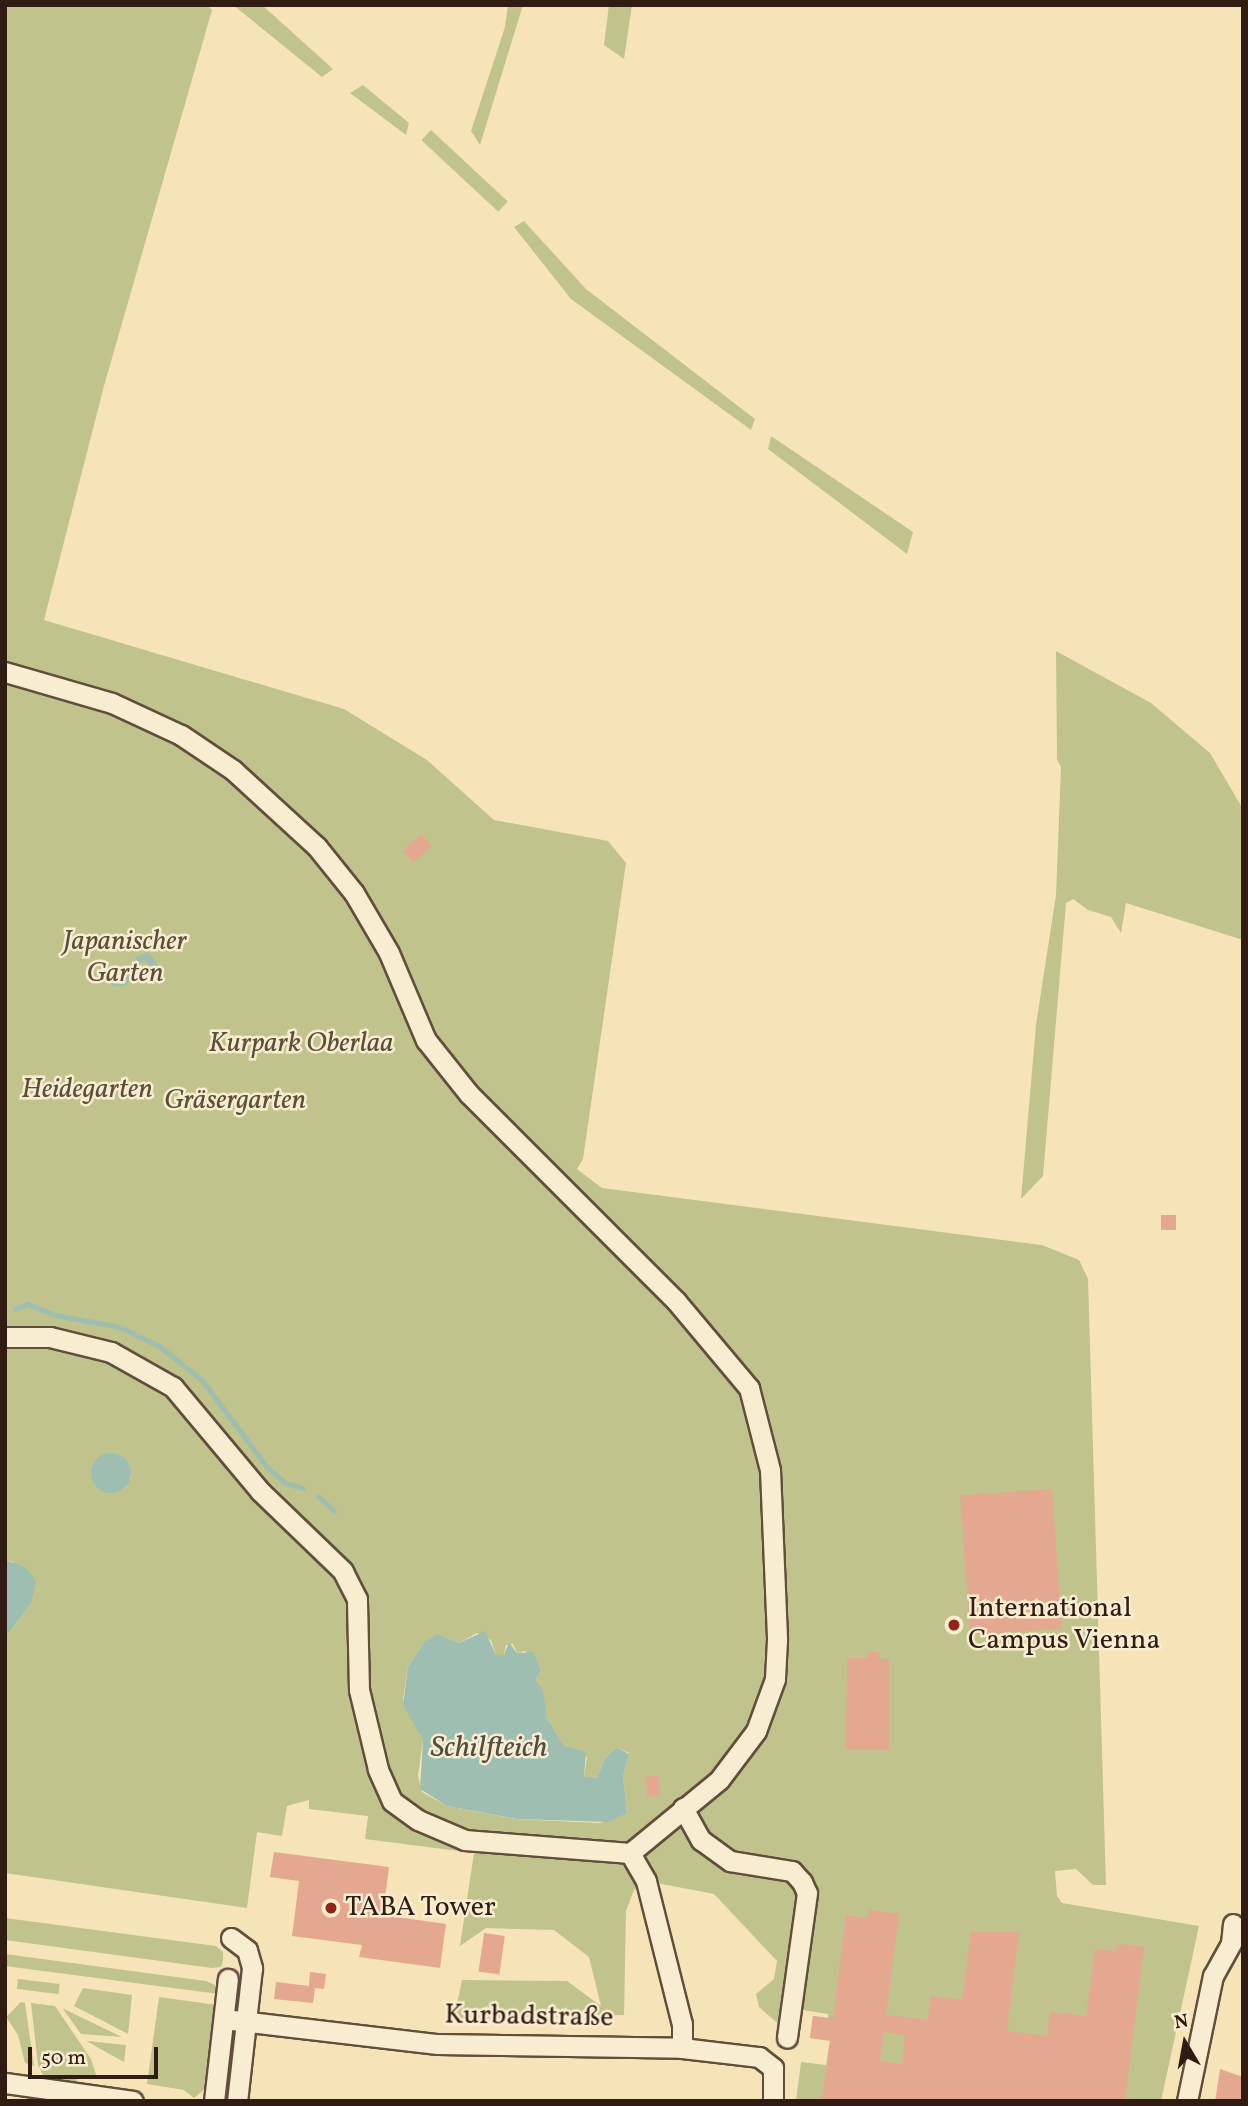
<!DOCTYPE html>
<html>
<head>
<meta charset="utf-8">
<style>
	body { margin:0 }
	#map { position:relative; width:1248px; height:2106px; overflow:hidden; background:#f6e4b8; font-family:Vollkorn,serif }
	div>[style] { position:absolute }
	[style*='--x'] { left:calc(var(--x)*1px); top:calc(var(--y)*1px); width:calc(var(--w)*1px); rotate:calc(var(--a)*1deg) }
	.green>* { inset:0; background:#c0c38c; transform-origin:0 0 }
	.water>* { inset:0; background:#9dbeb0 }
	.round { border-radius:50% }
	.stream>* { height:5px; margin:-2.5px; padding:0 2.5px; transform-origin:2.5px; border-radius:2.5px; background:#9dbeb0 }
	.building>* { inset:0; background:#e4a78f; transform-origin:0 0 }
	.roads { filter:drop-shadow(2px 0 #624e3d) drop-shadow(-2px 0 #624e3d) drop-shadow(0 2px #624e3d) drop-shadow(0 -2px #624e3d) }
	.minor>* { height:19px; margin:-9.5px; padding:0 9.5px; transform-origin:9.5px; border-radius:9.5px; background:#f9edd1 }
	.dots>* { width:19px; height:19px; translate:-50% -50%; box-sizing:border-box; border:4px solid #f9edd1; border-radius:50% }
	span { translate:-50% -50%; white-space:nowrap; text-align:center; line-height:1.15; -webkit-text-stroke:5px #f9edd1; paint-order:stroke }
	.park-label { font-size:28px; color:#5c4e38; font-style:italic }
	.poi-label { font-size:28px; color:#311c14 }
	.left { translate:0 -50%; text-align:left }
	.street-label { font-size:28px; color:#311c14 }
	.water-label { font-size:30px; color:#514d43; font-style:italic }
	.frame { position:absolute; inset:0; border:7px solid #311c14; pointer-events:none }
	.north { position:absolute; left:1150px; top:2008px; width:70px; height:70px; -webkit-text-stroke:5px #f9edd1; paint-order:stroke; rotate:350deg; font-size:19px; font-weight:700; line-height:28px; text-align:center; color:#311c14 }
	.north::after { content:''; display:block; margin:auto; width:24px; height:32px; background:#311c14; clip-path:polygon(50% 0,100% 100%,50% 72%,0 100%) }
	.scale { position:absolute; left:28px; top:2047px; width:130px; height:32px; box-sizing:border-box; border:4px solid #311c14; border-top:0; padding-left:9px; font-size:21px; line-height:24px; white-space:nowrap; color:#311c14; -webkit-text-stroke:5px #f9edd1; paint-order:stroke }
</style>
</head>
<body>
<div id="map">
	<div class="green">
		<div style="clip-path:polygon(evenodd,5px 5px,207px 5px,212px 10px,104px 386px,44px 620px,344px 709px,427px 760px,494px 820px,608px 841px,626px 863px,583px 1159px,577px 1169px,602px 1188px,1042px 1245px,1079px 1260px,1088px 1279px,1106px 1885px,1093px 1885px,1076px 1869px,1055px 1871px,1057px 1896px,1062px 1903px,1199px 1926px,1161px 2101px,796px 2101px,801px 2062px,826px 2065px,830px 2041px,810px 2038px,813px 2016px,828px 2018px,828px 2014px,796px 2009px,800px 1895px,783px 2028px,759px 2007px,756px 1994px,774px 1979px,777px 1961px,714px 1894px,646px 1881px,634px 1890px,626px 1911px,624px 2015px,454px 2019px,462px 1980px,567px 1981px,601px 2006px,589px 1957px,554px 1930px,486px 1928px,460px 1946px,474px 1853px,365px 1839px,368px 1816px,309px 1809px,309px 1800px,287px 1806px,282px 1836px,257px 1832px,247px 1908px,5px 1873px,5px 1638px,31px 1604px,13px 1562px,5px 1560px,5px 5px,120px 1455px,129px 1464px,131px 1477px,125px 1488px,113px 1493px,92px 1466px,101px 1456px,120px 1455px,5px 5px,477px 1633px,491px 1640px,496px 1655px,504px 1655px,506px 1645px,513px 1644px,517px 1653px,525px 1651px,536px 1659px,541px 1670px,536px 1680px,547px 1718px,564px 1746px,587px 1757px,584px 1776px,597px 1778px,605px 1758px,617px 1747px,629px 1753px,623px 1777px,627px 1813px,600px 1823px,515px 1819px,447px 1806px,422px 1792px,418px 1776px,423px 1740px,403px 1700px,408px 1667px,424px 1642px,447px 1638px,459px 1643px,477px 1633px)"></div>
		<div style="clip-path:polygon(233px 5px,262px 5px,333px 69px,322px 77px)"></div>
		<div style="clip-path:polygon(508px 5px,523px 5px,480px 145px,471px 131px,505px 27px)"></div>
		<div style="clip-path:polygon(609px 5px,632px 5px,624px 59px,604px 45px)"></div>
		<div style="clip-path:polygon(363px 85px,409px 123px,406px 135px,350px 93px)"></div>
		<div style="left:431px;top:130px;width:105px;height:14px;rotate:43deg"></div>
		<div style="clip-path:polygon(524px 221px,586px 289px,755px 419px,751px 430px,571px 299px,514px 227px)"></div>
		<div style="clip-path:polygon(771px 436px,913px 532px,907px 554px,768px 449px)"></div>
		<div style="clip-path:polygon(1056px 651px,1151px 703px,1210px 753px,1243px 809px,1243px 940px,1126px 903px,1121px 933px,1111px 917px,1088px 910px,1073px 899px,1066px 903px,1043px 1176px,1021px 1199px,1036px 1025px,1056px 895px,1061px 767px,1057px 759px)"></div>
		<div style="clip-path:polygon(5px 1918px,216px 1946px,223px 1952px,223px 1961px,221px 1967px,212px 1968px,5px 1940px)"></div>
		<div style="clip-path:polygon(5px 1954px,206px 1981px,215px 1985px,219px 1994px,5px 1966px)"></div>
		<div style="left:18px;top:1979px;width:42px;height:10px;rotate:7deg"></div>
		<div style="clip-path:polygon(83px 1988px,132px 1995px,128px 2034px,74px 2006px)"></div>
		<div style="clip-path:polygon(159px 1997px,217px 2005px,207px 2087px,194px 2098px,184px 2090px,147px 2084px)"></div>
		<div style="clip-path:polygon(21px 2002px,25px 2003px,34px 2066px,25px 2063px,18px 2035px,6px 2017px)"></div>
		<div style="clip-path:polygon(31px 2003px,55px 2006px,91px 2059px,97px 2078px,77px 2076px,76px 2083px,45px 2079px,38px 2065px)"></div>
		<div style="clip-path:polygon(63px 2009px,64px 2009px,122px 2037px,81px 2034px)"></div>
		<div style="clip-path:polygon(87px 2041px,126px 2045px,124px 2062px,88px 2042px)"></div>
	</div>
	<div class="water">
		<div style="clip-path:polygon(148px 952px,157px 963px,152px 980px,148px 979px,150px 965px,143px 960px,126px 985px,112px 987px,110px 972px,120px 967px,131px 972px,136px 957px)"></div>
		<div class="round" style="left:91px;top:1453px;width:40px;height:40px"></div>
		<div style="clip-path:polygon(5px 1560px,25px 1567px,36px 1581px,31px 1604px,5px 1638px)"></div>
		<div style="clip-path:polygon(485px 1631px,496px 1655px,504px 1655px,509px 1642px,517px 1653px,533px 1652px,541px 1670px,536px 1680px,543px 1691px,547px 1718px,564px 1746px,586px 1752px,584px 1776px,597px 1778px,605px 1758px,617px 1747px,629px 1754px,623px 1777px,627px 1813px,609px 1822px,516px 1819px,447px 1806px,420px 1789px,423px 1740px,403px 1705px,408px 1667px,424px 1642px,437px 1634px,459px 1643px)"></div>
	</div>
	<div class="stream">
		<div style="--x:15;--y:1309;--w:14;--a:-21"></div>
		<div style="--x:28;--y:1304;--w:29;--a:22"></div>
		<div style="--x:55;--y:1315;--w:66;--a:10.5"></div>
		<div style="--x:120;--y:1327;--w:43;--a:26"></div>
		<div style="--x:159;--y:1346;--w:55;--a:38.3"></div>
		<div style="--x:202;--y:1380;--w:107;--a:53.3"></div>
		<div style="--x:266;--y:1466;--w:25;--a:42"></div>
		<div style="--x:285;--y:1483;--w:18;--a:16"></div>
		<div style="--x:318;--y:1496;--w:22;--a:43"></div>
	</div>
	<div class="building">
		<div style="left:421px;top:834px;width:16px;height:25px;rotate:47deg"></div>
		<div style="left:1161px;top:1215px;width:15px;height:15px"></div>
		<div style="left:1052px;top:1489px;width:140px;height:92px;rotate:86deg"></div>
		<div style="clip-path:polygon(868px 1652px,879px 1652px,879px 1659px,889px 1659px,889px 1749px,846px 1749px,847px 1658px,868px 1658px)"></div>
		<div style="left:659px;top:1776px;width:20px;height:13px;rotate:87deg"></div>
		<div style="clip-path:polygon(274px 1852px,389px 1867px,383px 1915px,446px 1924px,440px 1968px,359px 1957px,362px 1945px,292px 1936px,299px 1881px,270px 1877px)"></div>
		<div style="clip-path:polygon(evenodd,869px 1910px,899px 1914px,886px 2015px,928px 2020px,931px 1996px,962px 2000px,971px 1932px,1019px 1932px,1007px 2031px,1047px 2036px,1050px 2012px,1086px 2016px,1095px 1949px,1116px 1951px,1117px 1944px,1144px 1947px,1125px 2101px,822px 2101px,830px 2040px,810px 2038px,813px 2016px,833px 2019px,846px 1915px,868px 1918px,869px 1910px,884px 2032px,905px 2035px,902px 2064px,880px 2061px,884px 2032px)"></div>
		<div style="left:484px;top:1933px;width:21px;height:39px;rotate:8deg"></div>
		<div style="clip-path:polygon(310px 1972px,326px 1974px,324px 1989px,315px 1988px,313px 2003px,274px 1999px,276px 1982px,309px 1986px)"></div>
		<div style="clip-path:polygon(1220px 2069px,1243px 2077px,1243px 2101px,1215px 2101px)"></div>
	</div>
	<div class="roads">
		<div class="minor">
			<div style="--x:5;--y:672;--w:111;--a:16.2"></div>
			<div style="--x:112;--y:703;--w:76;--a:24.9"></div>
			<div style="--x:181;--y:735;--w:63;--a:33.9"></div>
			<div style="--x:233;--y:770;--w:114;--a:42.5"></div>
			<div style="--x:317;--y:847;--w:59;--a:51.2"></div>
			<div style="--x:354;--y:893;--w:69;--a:59.7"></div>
			<div style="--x:389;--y:953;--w:95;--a:67"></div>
			<div style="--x:426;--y:1040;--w:69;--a:51.5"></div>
			<div style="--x:469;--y:1094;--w:293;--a:45"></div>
			<div style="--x:676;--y:1301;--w:114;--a:50"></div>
			<div style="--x:749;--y:1388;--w:85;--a:75.6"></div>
			<div style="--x:770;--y:1470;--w:170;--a:87.6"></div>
			<div style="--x:777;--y:1640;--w:39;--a:93"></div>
			<div style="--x:775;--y:1679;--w:55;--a:110.1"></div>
			<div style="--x:756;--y:1731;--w:61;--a:127.1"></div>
			<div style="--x:719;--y:1780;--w:115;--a:140.6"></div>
			<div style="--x:630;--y:1853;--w:166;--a:-175.5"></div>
			<div style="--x:465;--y:1840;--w:51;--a:-156.9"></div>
			<div style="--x:418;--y:1820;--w:32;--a:-144"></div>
			<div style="--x:392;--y:1801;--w:35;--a:-114"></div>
			<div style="--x:378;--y:1769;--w:81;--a:-103.5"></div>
			<div style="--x:359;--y:1690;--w:91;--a:-91.3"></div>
			<div style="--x:357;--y:1599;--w:31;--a:-117"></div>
			<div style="--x:343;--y:1571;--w:115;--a:-136.1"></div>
			<div style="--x:260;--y:1491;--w:136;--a:-129.9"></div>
			<div style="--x:173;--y:1387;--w:71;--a:-150.6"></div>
			<div style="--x:111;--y:1352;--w:63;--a:-166.2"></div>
			<div style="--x:50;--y:1337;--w:45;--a:180"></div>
			<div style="--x:683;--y:1808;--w:37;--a:61"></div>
			<div style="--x:701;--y:1840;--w:36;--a:36"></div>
			<div style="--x:730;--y:1861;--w:63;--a:9.2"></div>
			<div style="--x:792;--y:1871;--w:15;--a:48"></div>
			<div style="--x:802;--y:1882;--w:12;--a:66"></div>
			<div style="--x:807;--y:1893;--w:146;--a:97.9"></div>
			<div style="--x:630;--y:1853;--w:32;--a:60"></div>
			<div style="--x:646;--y:1881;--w:147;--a:75.9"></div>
			<div style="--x:682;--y:2024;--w:24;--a:90"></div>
			<div style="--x:231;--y:1938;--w:20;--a:37"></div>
			<div style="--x:247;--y:1950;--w:19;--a:74"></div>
			<div style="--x:252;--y:1968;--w:134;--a:96.4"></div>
			<div style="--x:224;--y:2019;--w:215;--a:6.7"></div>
			<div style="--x:438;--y:2044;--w:244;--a:0.9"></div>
			<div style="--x:682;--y:2048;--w:78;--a:6.7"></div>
			<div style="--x:759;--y:2057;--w:18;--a:38"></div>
			<div style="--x:773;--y:2068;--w:33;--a:90"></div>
			<div style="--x:5;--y:2083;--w:129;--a:8"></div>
			<div style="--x:214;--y:2101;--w:123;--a:-83.5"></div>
			<div style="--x:1187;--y:2101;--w:128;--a:-78.3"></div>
			<div style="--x:1213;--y:1976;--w:38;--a:-61"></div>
			<div style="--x:1231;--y:1943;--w:19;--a:-84"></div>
		</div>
	</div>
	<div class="dots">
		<div style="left:954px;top:1625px;background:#8f2418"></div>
		<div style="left:331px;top:1908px;background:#8f2418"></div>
	</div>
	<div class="park-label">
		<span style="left:125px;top:958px">Japanischer<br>Garten</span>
		<span style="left:301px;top:1044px">Kurpark Oberlaa</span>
		<span style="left:87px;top:1090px">Heidegarten</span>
		<span style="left:235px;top:1101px">Gräsergarten</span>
	</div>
	<div class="poi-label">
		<span class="left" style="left:968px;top:1625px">International<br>Campus Vienna</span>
		<span class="left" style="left:345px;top:1908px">TABA Tower</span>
	</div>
	<div class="street-label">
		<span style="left:529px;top:2017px;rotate:1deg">Kurbadstraße</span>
	</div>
	<div class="water-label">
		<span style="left:489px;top:1748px">Schilfteich</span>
	</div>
	<div class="frame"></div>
	<div class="north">N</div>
	<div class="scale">50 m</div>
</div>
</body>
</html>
